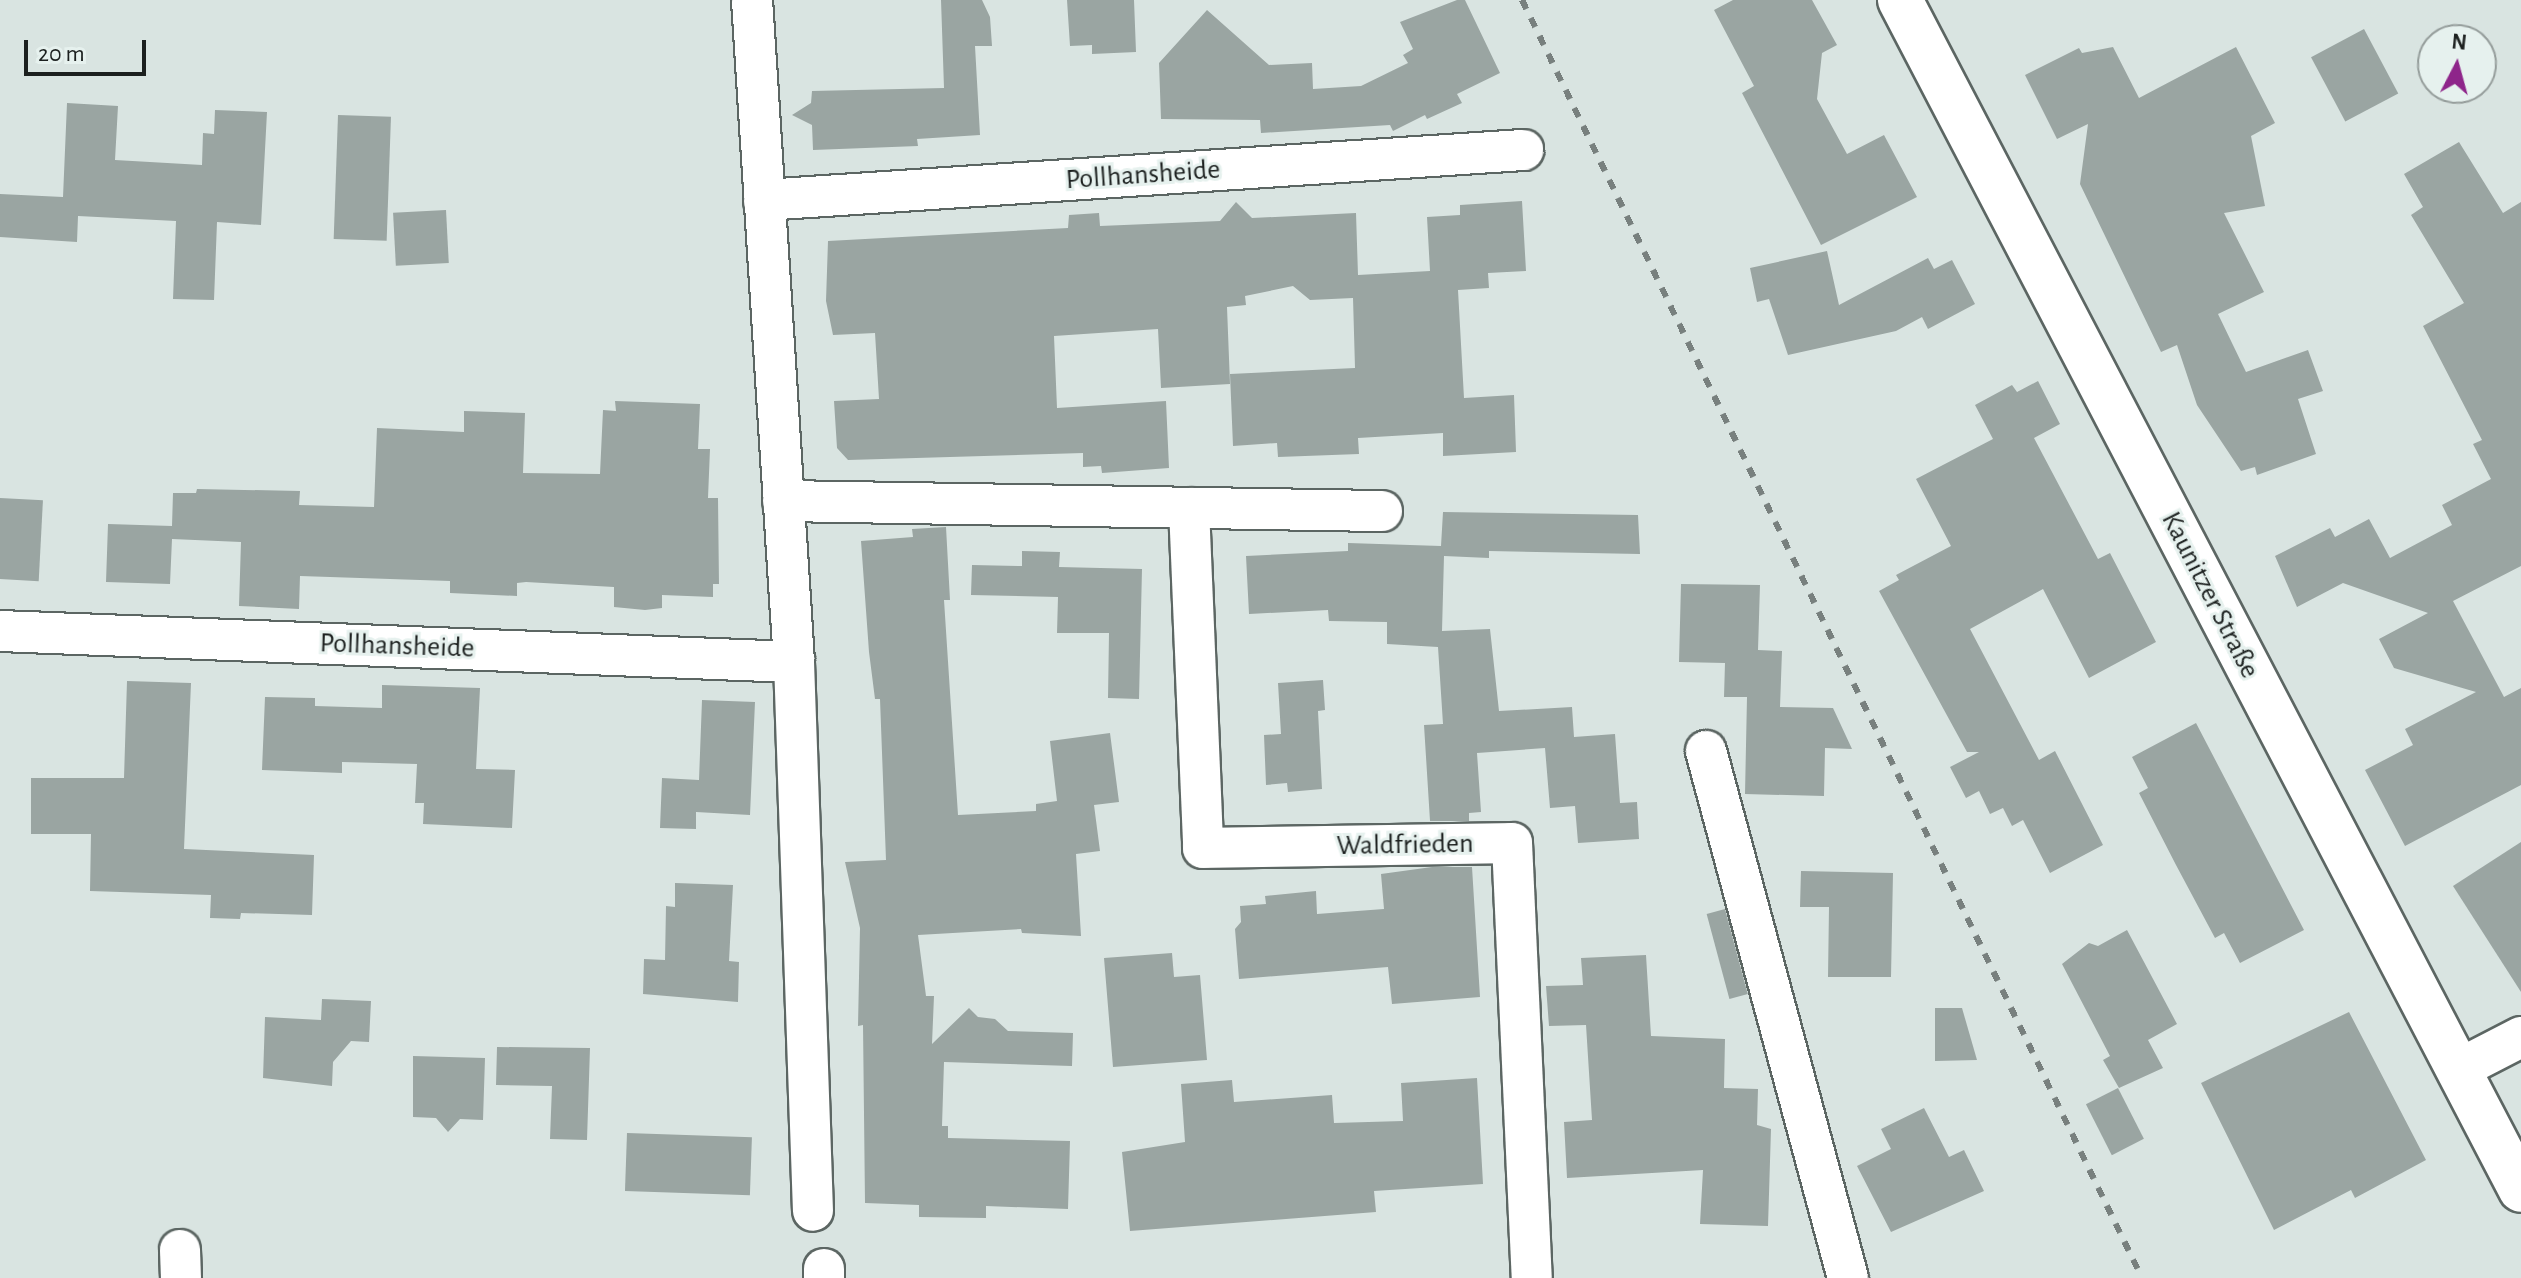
<!DOCTYPE html>
<html>
<head>
<meta charset="utf-8">
<style>
	body { margin:0 }
	#map { position:relative; width:2521px; height:1278px; overflow:hidden; background:#d9e4e1; font-family:"Alegreya Sans",sans-serif }
	div>[style] { position:absolute }
	[style*='--x'] { left:calc(var(--x)*1px); top:calc(var(--y)*1px); width:calc(var(--w)*1px); rotate:calc(var(--a)*1deg) }
	.building>* { inset:0; background:#9aa5a2; transform-origin:0 0 }
	.roads { filter:drop-shadow(2px 0 #5c6663) drop-shadow(-2px 0 #5c6663) drop-shadow(0 2px #5c6663) drop-shadow(0 -2px #5c6663) }
	.minor>* { height:40px; margin:-20px; padding:0 20px; transform-origin:20px; border-radius:20px; background:#fff }
	.tertiary>* { height:44px; margin:-22px; padding:0 22px; transform-origin:22px; border-radius:22px; background:#fff }
	.rail>* { height:6px; margin-top:-3px; transform-origin:0; background:repeating-linear-gradient(90deg,#78807e 0 10px,transparent 0 20px) }
	span { translate:-50% -50%; white-space:nowrap; text-align:center; line-height:1.15; -webkit-text-stroke:6px #e6f1ee; paint-order:stroke }
	.street-label { font-size:28px; color:#1c201f }
	.north { position:absolute; left:2417px; top:24px; width:80px; height:80px; box-sizing:border-box; background:#e6f1ee; border:2px solid #959d9b; border-radius:50%; rotate:6deg; font-size:22px; font-weight:700; line-height:32px; text-align:center; color:#1c201f }
	.north::after { content:''; display:block; margin:auto; width:28px; height:36px; background:#8e258a; clip-path:polygon(50% 0,100% 100%,50% 72%,0 100%) }
	.scale { position:absolute; left:24px; top:40px; width:122px; height:36px; box-sizing:border-box; border:4px solid #1c201f; border-top:0; padding-left:10px; font-size:24px; line-height:28px; white-space:nowrap; color:#1c201f; -webkit-text-stroke:6px #e6f1ee; paint-order:stroke }
</style>
</head>
<body>
<div id="map">
	<div class="building">
		<div style="clip-path:polygon(941px 0,982px 0,990px 17px,992px 46px,975px 46px,980px 135px,917px 139px,918px 146px,813px 150px,812px 125px,792px 115px,811px 103px,812px 91px,944px 88px)"></div>
		<div style="clip-path:polygon(1067px 0,1134px 0,1136px 52px,1092px 54px,1092px 45px,1070px 46px)"></div>
		<div style="clip-path:polygon(1457px 0,1465px 0,1500px 73px,1457px 94px,1462px 103px,1427px 119px,1425px 115px,1393px 131px,1390px 125px,1261px 133px,1260px 120px,1161px 119px,1159px 63px,1207px 10px,1269px 65px,1312px 63px,1313px 89px,1361px 86px,1408px 63px,1403px 55px,1413px 49px,1400px 22px)"></div>
		<div style="clip-path:polygon(1733px 0,1812px 0,1837px 45px,1822px 53px,1817px 99px,1847px 154px,1884px 135px,1917px 197px,1821px 245px,1742px 93px,1754px 86px,1714px 10px)"></div>
		<div style="left:2364px;top:29px;width:73px;height:60px;rotate:62deg"></div>
		<div style="clip-path:polygon(2113px 47px,2139px 98px,2236px 47px,2275px 123px,2251px 136px,2265px 206px,2224px 213px,2264px 292px,2218px 314px,2246px 372px,2308px 350px,2323px 391px,2298px 399px,2316px 454px,2257px 475px,2255px 467px,2241px 471px,2197px 405px,2177px 345px,2161px 352px,2080px 184px,2088px 124px,2057px 139px,2025px 75px,2079px 48px,2082px 53px)"></div>
		<div style="clip-path:polygon(67px 103px,118px 106px,115px 160px,202px 165px,203px 133px,214px 134px,215px 110px,267px 112px,261px 225px,217px 222px,214px 300px,173px 299px,176px 221px,78px 216px,77px 242px,0 237px,0 194px,63px 197px)"></div>
		<div style="left:338px;top:115px;width:53px;height:124px;rotate:2deg"></div>
		<div style="clip-path:polygon(2459px 142px,2503px 213px,2521px 202px,2521px 566px,2453px 601px,2504px 697px,2521px 688px,2521px 785px,2405px 846px,2365px 770px,2413px 745px,2405px 729px,2476px 692px,2394px 668px,2379px 639px,2428px 613px,2343px 583px,2297px 607px,2275px 556px,2330px 528px,2335px 537px,2369px 519px,2390px 558px,2452px 525px,2442px 505px,2491px 479px,2473px 444px,2482px 440px,2423px 326px,2464px 303px,2411px 215px,2423px 207px,2404px 174px)"></div>
		<div style="clip-path:polygon(1522px 201px,1526px 271px,1488px 273px,1489px 288px,1458px 290px,1464px 398px,1514px 395px,1516px 452px,1443px 456px,1443px 433px,1358px 438px,1359px 454px,1278px 457px,1277px 443px,1233px 446px,1230px 374px,1355px 368px,1353px 298px,1310px 300px,1293px 286px,1245px 296px,1246px 305px,1227px 307px,1230px 384px,1161px 388px,1158px 329px,1054px 336px,1057px 408px,1166px 401px,1169px 468px,1102px 473px,1101px 466px,1083px 467px,1083px 453px,848px 460px,837px 448px,834px 401px,879px 399px,875px 333px,833px 335px,826px 301px,828px 241px,1068px 228px,1069px 215px,1099px 213px,1100px 226px,1220px 221px,1236px 202px,1252px 218px,1356px 213px,1358px 275px,1430px 271px,1427px 217px,1460px 215px,1460px 205px)"></div>
		<div style="left:446px;top:210px;width:53px;height:53px;rotate:87deg"></div>
		<div style="clip-path:polygon(1827px 251px,1839px 305px,1928px 258px,1934px 269px,1952px 260px,1975px 304px,1928px 329px,1922px 317px,1896px 331px,1788px 355px,1769px 299px,1757px 302px,1750px 268px)"></div>
		<div style="clip-path:polygon(2038px 381px,2060px 424px,2034px 438px,2098px 559px,2110px 553px,2156px 642px,2089px 678px,2043px 589px,1970px 629px,2039px 760px,2055px 751px,2103px 845px,2050px 873px,2023px 820px,2012px 826px,2003px 808px,1990px 814px,1979px 791px,1966px 798px,1950px 767px,1979px 752px,1967px 752px,1879px 591px,1899px 580px,1896px 575px,1951px 546px,1916px 479px,1993px 439px,1975px 405px,2012px 385px,2017px 392px)"></div>
		<div style="clip-path:polygon(615px 401px,700px 404px,698px 449px,710px 449px,708px 498px,718px 498px,719px 584px,713px 584px,713px 597px,662px 595px,662px 608px,645px 610px,614px 607px,614px 587px,526px 582px,517px 583px,517px 596px,450px 593px,450px 581px,300px 576px,299px 609px,239px 606px,241px 542px,172px 539px,170px 584px,106px 582px,108px 524px,172px 526px,173px 493px,196px 493px,197px 489px,300px 491px,299px 505px,374px 507px,377px 428px,464px 432px,464px 411px,525px 413px,523px 473px,600px 474px,603px 410px,616px 411px)"></div>
		<div style="left:0;top:498px;width:43px;height:81px;rotate:3deg"></div>
		<div style="clip-path:polygon(1443px 512px,1638px 515px,1640px 554px,1489px 551px,1489px 558px,1444px 556px,1442px 631px,1490px 629px,1499px 711px,1572px 707px,1574px 737px,1615px 734px,1620px 803px,1637px 802px,1639px 839px,1578px 843px,1575px 806px,1550px 808px,1545px 748px,1477px 753px,1481px 812px,1469px 813px,1469px 821px,1430px 821px,1424px 725px,1443px 724px,1438px 647px,1387px 644px,1387px 622px,1329px 621px,1328px 610px,1249px 614px,1246px 556px,1348px 551px,1348px 543px,1441px 546px)"></div>
		<div style="clip-path:polygon(946px 527px,950px 600px,944px 600px,958px 815px,1036px 811px,1036px 804px,1057px 801px,1050px 741px,1110px 733px,1119px 802px,1094px 805px,1100px 851px,1076px 854px,1081px 936px,1022px 933px,1021px 929px,918px 935px,926px 996px,934px 996px,932px 1044px,969px 1008px,978px 1017px,995px 1019px,1008px 1031px,1073px 1033px,1072px 1066px,944px 1062px,942px 1126px,948px 1126px,948px 1138px,1070px 1141px,1068px 1209px,986px 1206px,986px 1218px,919px 1217px,919px 1205px,865px 1203px,863px 1025px,858px 1026px,860px 928px,845px 862px,886px 860px,880px 699px,875px 699px,869px 652px,861px 541px,913px 537px,912px 529px)"></div>
		<div style="clip-path:polygon(1022px 551px,1060px 552px,1059px 567px,1142px 569px,1139px 699px,1108px 698px,1109px 633px,1057px 633px,1058px 597px,971px 595px,972px 565px,1022px 566px)"></div>
		<div style="clip-path:polygon(1681px 584px,1760px 585px,1758px 650px,1782px 651px,1780px 707px,1833px 708px,1852px 749px,1825px 748px,1824px 796px,1745px 794px,1747px 697px,1724px 697px,1725px 663px,1679px 662px)"></div>
		<div style="clip-path:polygon(1323px 680px,1325px 710px,1318px 711px,1322px 789px,1288px 792px,1287px 783px,1266px 785px,1264px 735px,1281px 734px,1278px 683px)"></div>
		<div style="clip-path:polygon(127px 681px,191px 683px,184px 849px,314px 855px,312px 915px,241px 913px,240px 919px,210px 918px,211px 895px,90px 891px,91px 834px,31px 834px,31px 778px,124px 778px)"></div>
		<div style="clip-path:polygon(382px 685px,480px 688px,476px 769px,515px 770px,512px 828px,423px 824px,424px 803px,415px 803px,417px 764px,342px 762px,342px 773px,262px 770px,265px 697px,315px 698px,315px 706px,382px 708px)"></div>
		<div style="clip-path:polygon(702px 700px,755px 702px,750px 815px,696px 812px,696px 829px,660px 828px,662px 778px,699px 780px)"></div>
		<div style="clip-path:polygon(2196px 723px,2304px 930px,2240px 963px,2224px 933px,2215px 938px,2176px 865px,2139px 793px,2148px 788px,2132px 757px)"></div>
		<div style="clip-path:polygon(2521px 842px,2521px 992px,2453px 886px)"></div>
		<div style="clip-path:polygon(1432px 867px,1472px 867px,1480px 997px,1392px 1004px,1388px 967px,1239px 979px,1235px 929px,1241px 922px,1240px 906px,1266px 904px,1265px 896px,1316px 891px,1317px 914px,1384px 909px,1381px 874px)"></div>
		<div style="clip-path:polygon(1801px 871px,1893px 873px,1891px 977px,1828px 977px,1829px 907px,1800px 907px)"></div>
		<div style="clip-path:polygon(675px 883px,733px 885px,729px 961px,739px 962px,738px 1002px,643px 994px,644px 959px,665px 960px,666px 906px,675px 907px)"></div>
		<div style="left:1725px;top:909px;width:88px;height:19px;rotate:75deg"></div>
		<div style="clip-path:polygon(2127px 930px,2177px 1024px,2148px 1040px,2163px 1068px,2119px 1088px,2103px 1060px,2110px 1056px,2062px 964px,2089px 943px,2098px 946px)"></div>
		<div style="clip-path:polygon(1172px 953px,1174px 977px,1200px 975px,1207px 1060px,1113px 1067px,1104px 958px)"></div>
		<div style="clip-path:polygon(1646px 955px,1651px 1036px,1725px 1039px,1724px 1088px,1758px 1089px,1757px 1125px,1771px 1129px,1768px 1226px,1700px 1224px,1703px 1170px,1567px 1178px,1564px 1122px,1592px 1120px,1586px 1025px,1549px 1026px,1546px 986px,1583px 985px,1581px 958px)"></div>
		<div style="clip-path:polygon(322px 999px,371px 1001px,369px 1042px,351px 1041px,333px 1062px,332px 1086px,263px 1078px,265px 1017px,321px 1020px)"></div>
		<div style="clip-path:polygon(1935px 1008px,1962px 1008px,1977px 1060px,1935px 1061px)"></div>
		<div style="clip-path:polygon(2349px 1012px,2426px 1160px,2355px 1198px,2351px 1190px,2274px 1230px,2201px 1083px)"></div>
		<div style="clip-path:polygon(497px 1047px,590px 1048px,587px 1140px,550px 1139px,552px 1086px,496px 1085px)"></div>
		<div style="clip-path:polygon(413px 1056px,485px 1058px,483px 1120px,460px 1119px,448px 1132px,436px 1118px,413px 1117px)"></div>
		<div style="clip-path:polygon(1477px 1078px,1483px 1184px,1374px 1191px,1376px 1212px,1130px 1231px,1122px 1152px,1185px 1142px,1181px 1084px,1232px 1080px,1234px 1102px,1332px 1095px,1334px 1123px,1403px 1121px,1401px 1083px)"></div>
		<div style="left:2118px;top:1088px;width:57px;height:36px;rotate:63deg"></div>
		<div style="clip-path:polygon(1924px 1108px,1949px 1157px,1964px 1150px,1984px 1191px,1891px 1232px,1857px 1166px,1891px 1149px,1881px 1129px)"></div>
		<div style="left:627px;top:1133px;width:125px;height:58px;rotate:2deg"></div>
	</div>
	<div class="roads">
		<div class="minor">
			<div style="--x:764;--y:200;--w:761;--a:-3.77"></div>
			<div style="--x:783;--y:501;--w:599;--a:0.96"></div>
			<div style="--x:1189;--y:508;--w:340;--a:87.6"></div>
			<div style="--x:1203;--y:848;--w:309;--a:-0.9"></div>
			<div style="--x:1512;--y:843;--w:435;--a:87.4"></div>
			<div style="--x:0;--y:631;--w:795;--a:2.24"></div>
			<div style="--x:794;--y:662;--w:663;--a:-93.63"></div>
			<div style="--x:794;--y:662;--w:549;--a:88.02"></div>
			<div style="--x:1706;--y:751;--w:546;--a:74.92"></div>
			<div style="--x:2457;--y:1070;--w:72;--a:-27.3"></div>
			<div style="--x:180;--y:1250;--w:28;--a:88"></div>
			<div style="--x:824;--y:1269;--w:9;--a:90"></div>
		</div>
		<div class="tertiary">
			<div style="--x:1900;--y:0;--w:1342;--a:62.44"></div>
		</div>
	</div>
	<div class="rail">
		<div style="--x:1522;--y:0;--w:1420;--a:64.12"></div>
	</div>
	<div class="street-label">
		<span style="left:1143px;top:175px;rotate:-4deg">Pollhansheide</span>
		<span style="left:2210px;top:595px;rotate:63deg">Kaunitzer Straße</span>
		<span style="left:397px;top:646px;rotate:2deg">Pollhansheide</span>
		<span style="left:1405px;top:845px;rotate:-1deg">Waldfrieden</span>
	</div>
	<div class="north">N</div>
	<div class="scale">20 m</div>
</div>
</body>
</html>
